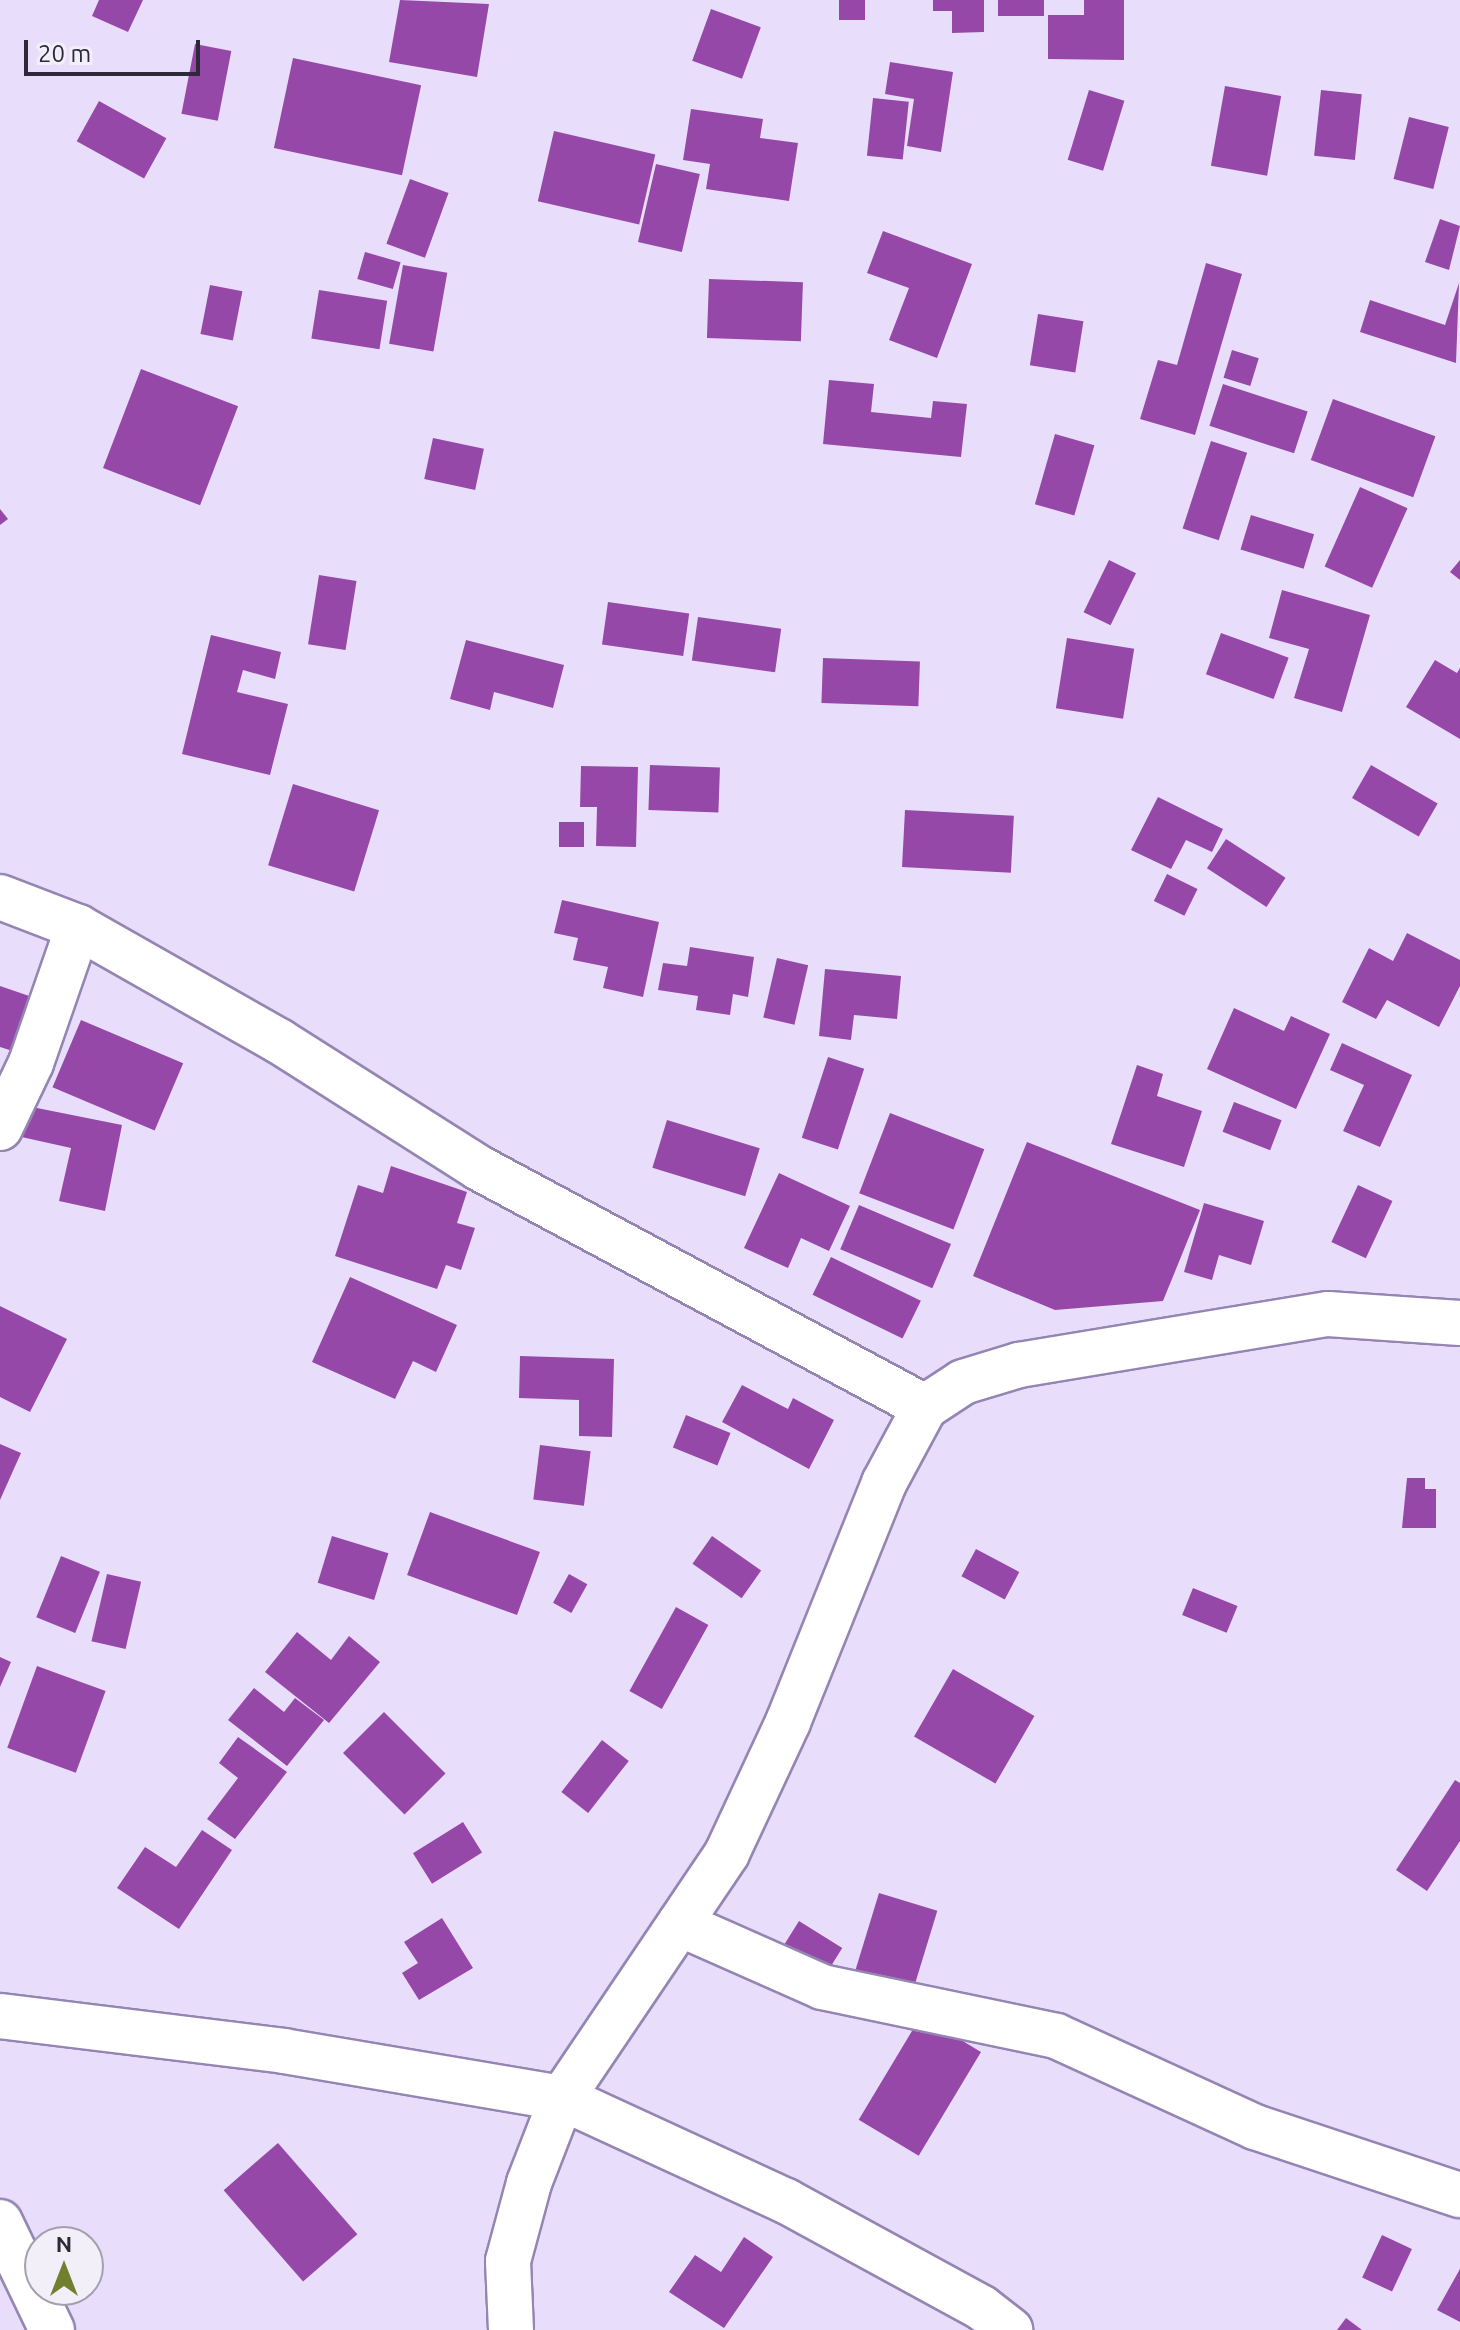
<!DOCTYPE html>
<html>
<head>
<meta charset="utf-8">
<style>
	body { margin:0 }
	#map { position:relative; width:1460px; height:2330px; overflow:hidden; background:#e8defc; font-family:Ubuntu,sans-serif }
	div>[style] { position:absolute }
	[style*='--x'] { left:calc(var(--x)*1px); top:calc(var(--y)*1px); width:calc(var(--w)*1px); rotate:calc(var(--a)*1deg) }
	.building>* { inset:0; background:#9648a8; transform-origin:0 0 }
	.roads { filter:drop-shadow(2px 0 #9585b3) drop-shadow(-2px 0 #9585b3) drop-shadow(0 2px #9585b3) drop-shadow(0 -2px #9585b3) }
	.minor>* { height:44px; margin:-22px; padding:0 22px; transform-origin:22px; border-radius:22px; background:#fff }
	span { translate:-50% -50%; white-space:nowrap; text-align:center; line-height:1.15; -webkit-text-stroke:8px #f2eff9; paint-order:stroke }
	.north { position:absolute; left:24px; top:2226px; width:80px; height:80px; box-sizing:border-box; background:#f2eff9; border:2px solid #a49fad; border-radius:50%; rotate:0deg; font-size:22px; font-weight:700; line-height:32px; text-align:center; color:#2e283b }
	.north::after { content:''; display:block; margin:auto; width:28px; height:36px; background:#6f802f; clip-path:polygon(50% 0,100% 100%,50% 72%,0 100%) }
	.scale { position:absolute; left:24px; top:40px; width:176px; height:36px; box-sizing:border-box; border:4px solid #2e283b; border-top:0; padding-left:10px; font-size:24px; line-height:28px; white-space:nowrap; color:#2e283b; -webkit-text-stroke:6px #f2eff9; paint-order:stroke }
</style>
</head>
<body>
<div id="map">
	<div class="building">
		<div style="clip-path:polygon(99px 0,143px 0,128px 32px,92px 16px)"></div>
		<div style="clip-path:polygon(400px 0,489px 4px,477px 77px,389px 62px)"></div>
		<div style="left:839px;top:0;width:26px;height:20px"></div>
		<div style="clip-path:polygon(933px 0,984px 0,984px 32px,952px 33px,952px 11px,933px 11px)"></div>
		<div style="left:998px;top:0;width:46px;height:16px"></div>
		<div style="clip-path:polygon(1084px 0,1124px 0,1124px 60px,1048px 59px,1048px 15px,1084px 15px)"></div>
		<div style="left:711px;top:9px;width:53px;height:55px;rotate:20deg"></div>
		<div style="left:195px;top:44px;width:37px;height:71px;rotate:11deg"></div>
		<div style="left:293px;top:58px;width:131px;height:92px;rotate:12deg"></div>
		<div style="clip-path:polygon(890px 62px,953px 72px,941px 152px,907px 146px,914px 99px,885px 94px)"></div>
		<div style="left:1225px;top:86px;width:57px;height:81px;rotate:10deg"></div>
		<div style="left:1089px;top:90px;width:37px;height:73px;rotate:17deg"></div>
		<div style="left:1321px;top:90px;width:41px;height:66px;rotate:6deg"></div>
		<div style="left:873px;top:98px;width:36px;height:58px;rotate:6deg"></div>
		<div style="left:99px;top:101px;width:77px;height:46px;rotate:29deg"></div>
		<div style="clip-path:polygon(691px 109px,763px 119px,760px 138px,798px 143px,789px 201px,706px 189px,710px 164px,683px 160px)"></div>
		<div style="left:1409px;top:117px;width:41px;height:64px;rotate:14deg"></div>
		<div style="left:554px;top:131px;width:104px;height:72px;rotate:13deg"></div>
		<div style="left:656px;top:164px;width:45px;height:80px;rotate:13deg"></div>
		<div style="left:410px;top:179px;width:41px;height:69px;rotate:20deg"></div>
		<div style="clip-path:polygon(1440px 219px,1460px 226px,1449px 270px,1425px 262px)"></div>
		<div style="clip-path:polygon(883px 231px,972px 264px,937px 358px,889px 340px,909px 288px,867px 273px)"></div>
		<div style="left:365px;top:252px;width:37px;height:28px;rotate:16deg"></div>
		<div style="clip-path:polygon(1206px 263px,1242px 274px,1195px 435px,1140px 419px,1158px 360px,1177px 365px)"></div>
		<div style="left:403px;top:265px;width:45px;height:80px;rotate:10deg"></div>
		<div style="left:709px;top:279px;width:94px;height:59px;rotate:2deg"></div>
		<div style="clip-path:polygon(1459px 283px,1456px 363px,1360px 332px,1370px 300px,1445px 325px)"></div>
		<div style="left:210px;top:285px;width:33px;height:50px;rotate:11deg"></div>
		<div style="left:319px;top:290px;width:69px;height:49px;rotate:9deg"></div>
		<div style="left:1038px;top:314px;width:46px;height:52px;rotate:9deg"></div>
		<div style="left:1232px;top:350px;width:28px;height:29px;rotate:17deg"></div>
		<div style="left:141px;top:369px;width:104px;height:106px;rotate:21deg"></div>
		<div style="clip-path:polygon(829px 380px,874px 384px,871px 412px,931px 418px,933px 401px,967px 404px,961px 457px,823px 444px)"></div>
		<div style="left:1223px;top:384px;width:89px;height:44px;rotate:18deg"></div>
		<div style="left:1333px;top:399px;width:109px;height:65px;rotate:20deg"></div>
		<div style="left:1055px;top:434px;width:41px;height:73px;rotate:16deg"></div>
		<div style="left:433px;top:438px;width:52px;height:42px;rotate:12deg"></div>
		<div style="left:1211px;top:441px;width:38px;height:92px;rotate:18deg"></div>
		<div style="left:1360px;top:487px;width:52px;height:87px;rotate:24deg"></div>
		<div style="clip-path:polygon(0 509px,8px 519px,0 525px)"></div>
		<div style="left:1251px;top:515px;width:66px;height:36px;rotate:17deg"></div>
		<div style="left:1109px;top:560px;width:30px;height:58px;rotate:26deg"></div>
		<div style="clip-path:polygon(1460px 560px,1460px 580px,1450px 572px)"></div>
		<div style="left:319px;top:575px;width:38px;height:70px;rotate:9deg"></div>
		<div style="clip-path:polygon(1282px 590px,1370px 615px,1342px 712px,1294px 698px,1309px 649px,1269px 638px)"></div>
		<div style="left:608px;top:602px;width:82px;height:43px;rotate:8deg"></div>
		<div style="left:698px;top:617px;width:84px;height:44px;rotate:8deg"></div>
		<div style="left:1221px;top:633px;width:72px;height:44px;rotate:20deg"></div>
		<div style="clip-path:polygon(211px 635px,281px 652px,275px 679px,243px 670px,237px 692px,288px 704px,270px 775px,182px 754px)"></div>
		<div style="left:1067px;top:638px;width:68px;height:71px;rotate:9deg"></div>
		<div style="clip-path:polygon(466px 640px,564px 665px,553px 708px,494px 692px,490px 710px,450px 699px)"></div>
		<div style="left:823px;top:658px;width:97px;height:45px;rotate:2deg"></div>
		<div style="clip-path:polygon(1435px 660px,1457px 673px,1460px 668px,1460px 739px,1406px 707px)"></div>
		<div style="left:650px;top:765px;width:70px;height:45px;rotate:2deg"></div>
		<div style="left:1371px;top:765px;width:77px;height:38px;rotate:30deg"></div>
		<div style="clip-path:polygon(581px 766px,638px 767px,636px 847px,596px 846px,597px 807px,580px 807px)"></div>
		<div style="left:293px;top:784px;width:90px;height:85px;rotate:17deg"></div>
		<div style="clip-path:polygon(1158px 797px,1223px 829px,1212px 852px,1186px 840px,1171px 869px,1131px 850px)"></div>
		<div style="left:905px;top:810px;width:109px;height:57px;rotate:3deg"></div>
		<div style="left:559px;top:822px;width:25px;height:25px"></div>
		<div style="left:1226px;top:839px;width:71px;height:35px;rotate:33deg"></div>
		<div style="left:1167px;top:874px;width:34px;height:30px;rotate:26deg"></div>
		<div style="clip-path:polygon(562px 900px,659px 922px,643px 997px,603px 988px,608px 967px,573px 960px,578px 938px,554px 933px)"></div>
		<div style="clip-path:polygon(1407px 933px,1460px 960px,1460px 986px,1439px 1027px,1387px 1000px,1376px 1019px,1342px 1002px,1369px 948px,1393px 961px)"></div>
		<div style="clip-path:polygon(690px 947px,754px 957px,748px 997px,733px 994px,730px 1015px,696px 1010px,698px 996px,658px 990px,663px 963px,687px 966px)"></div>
		<div style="left:777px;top:958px;width:32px;height:61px;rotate:13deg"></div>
		<div style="clip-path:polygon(825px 969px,901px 976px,897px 1019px,854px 1015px,851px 1040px,819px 1036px)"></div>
		<div style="clip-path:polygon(0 986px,38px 999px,19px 1053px,0 1047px)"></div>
		<div style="clip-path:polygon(1234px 1008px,1284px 1031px,1291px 1016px,1330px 1034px,1296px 1109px,1207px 1069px)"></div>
		<div style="left:81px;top:1020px;width:111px;height:73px;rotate:23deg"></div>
		<div style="clip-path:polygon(1342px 1043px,1412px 1075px,1380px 1147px,1343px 1131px,1364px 1085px,1330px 1070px)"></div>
		<div style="left:828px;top:1057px;width:38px;height:85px;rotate:18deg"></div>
		<div style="clip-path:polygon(1137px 1065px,1163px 1074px,1157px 1096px,1202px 1111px,1184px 1167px,1111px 1144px)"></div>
		<div style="left:1234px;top:1102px;width:51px;height:32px;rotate:21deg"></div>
		<div style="clip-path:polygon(22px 1105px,122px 1125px,105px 1211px,59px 1201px,71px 1148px,17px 1136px)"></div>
		<div style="left:890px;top:1113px;width:101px;height:86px;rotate:21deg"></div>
		<div style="left:667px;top:1120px;width:97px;height:50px;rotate:17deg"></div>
		<div style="clip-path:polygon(1027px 1142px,1200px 1210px,1163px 1301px,1055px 1310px,973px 1276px)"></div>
		<div style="clip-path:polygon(391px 1166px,467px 1192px,457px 1223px,475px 1228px,461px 1270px,446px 1265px,437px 1289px,335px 1256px,358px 1185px,383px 1193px)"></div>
		<div style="clip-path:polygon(779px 1173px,850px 1206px,829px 1251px,801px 1238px,788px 1268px,744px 1248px)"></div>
		<div style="left:1358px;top:1185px;width:38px;height:63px;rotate:25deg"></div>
		<div style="clip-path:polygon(1204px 1203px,1264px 1221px,1251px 1265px,1219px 1255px,1212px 1280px,1184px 1272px)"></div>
		<div style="left:859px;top:1205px;width:100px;height:48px;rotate:23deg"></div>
		<div style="left:831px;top:1257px;width:100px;height:42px;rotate:26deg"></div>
		<div style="clip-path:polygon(350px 1277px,457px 1325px,436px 1372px,413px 1361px,395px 1399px,312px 1362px)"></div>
		<div style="clip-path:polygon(0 1306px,67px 1339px,30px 1412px,0 1397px)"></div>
		<div style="clip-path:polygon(520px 1356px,614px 1359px,612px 1437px,579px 1436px,579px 1400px,519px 1398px)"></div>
		<div style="clip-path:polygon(742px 1385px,788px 1409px,793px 1398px,834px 1420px,809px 1469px,722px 1422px)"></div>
		<div style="left:686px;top:1415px;width:48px;height:35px;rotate:22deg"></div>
		<div style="clip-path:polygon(0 1444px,21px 1453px,0 1500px)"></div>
		<div style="left:540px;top:1445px;width:51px;height:55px;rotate:7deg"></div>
		<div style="clip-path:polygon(1407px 1478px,1425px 1478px,1425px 1489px,1436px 1489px,1436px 1528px,1402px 1528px)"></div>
		<div style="left:430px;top:1512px;width:117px;height:67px;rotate:20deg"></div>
		<div style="left:332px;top:1536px;width:59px;height:49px;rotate:17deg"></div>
		<div style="left:712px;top:1536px;width:60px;height:34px;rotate:35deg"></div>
		<div style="left:976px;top:1549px;width:49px;height:31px;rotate:28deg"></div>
		<div style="left:61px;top:1556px;width:42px;height:66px;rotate:22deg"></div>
		<div style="left:107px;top:1574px;width:35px;height:69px;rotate:13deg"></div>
		<div style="left:569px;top:1574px;width:21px;height:33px;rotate:29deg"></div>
		<div style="left:1193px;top:1588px;width:48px;height:29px;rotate:22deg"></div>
		<div style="left:676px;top:1607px;width:37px;height:96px;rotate:29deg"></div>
		<div style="clip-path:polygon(297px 1632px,331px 1660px,349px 1636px,380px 1662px,329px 1723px,265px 1672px)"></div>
		<div style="clip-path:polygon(0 1657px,11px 1662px,0 1687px)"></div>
		<div style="left:37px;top:1666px;width:73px;height:87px;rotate:20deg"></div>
		<div style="left:953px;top:1669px;width:94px;height:78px;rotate:30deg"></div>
		<div style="clip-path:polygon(254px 1688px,284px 1712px,295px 1698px,324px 1720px,287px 1766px,228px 1720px)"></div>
		<div style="left:384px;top:1712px;width:87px;height:58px;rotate:45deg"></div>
		<div style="clip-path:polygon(238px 1737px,287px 1772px,235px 1839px,207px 1819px,238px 1778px,219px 1763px)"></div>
		<div style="left:602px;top:1740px;width:34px;height:66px;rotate:38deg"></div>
		<div style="clip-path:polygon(1455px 1780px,1460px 1783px,1460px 1841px,1427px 1891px,1396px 1870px)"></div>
		<div style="left:463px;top:1822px;width:36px;height:59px;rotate:58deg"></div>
		<div style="clip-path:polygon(202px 1830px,232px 1850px,179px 1929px,117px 1888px,145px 1847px,176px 1867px)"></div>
		<div style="left:879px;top:1893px;width:61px;height:87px;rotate:17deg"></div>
		<div style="clip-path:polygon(442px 1918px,473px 1968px,419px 2000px,402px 1973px,418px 1963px,404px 1942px)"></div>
		<div style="left:799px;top:1921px;width:51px;height:31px;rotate:32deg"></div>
		<div style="left:921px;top:2016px;width:70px;height:121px;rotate:31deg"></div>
		<div style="left:278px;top:2143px;width:121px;height:72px;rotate:49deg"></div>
		<div style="left:1382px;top:2235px;width:33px;height:47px;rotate:25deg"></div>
		<div style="clip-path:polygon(744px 2237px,773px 2257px,724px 2328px,669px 2292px,695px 2255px,721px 2272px)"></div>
		<div style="clip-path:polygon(1460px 2269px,1460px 2322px,1437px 2310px)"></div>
		<div style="clip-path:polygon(1346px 2318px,1362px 2330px,1337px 2330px)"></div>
	</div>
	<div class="roads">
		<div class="minor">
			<div style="--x:0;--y:897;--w:84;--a:21"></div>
			<div style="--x:78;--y:927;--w:231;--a:29.6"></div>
			<div style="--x:279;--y:1041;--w:237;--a:32.4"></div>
			<div style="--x:479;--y:1168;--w:506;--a:28.19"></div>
			<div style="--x:0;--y:1128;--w:72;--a:-64.5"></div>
			<div style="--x:31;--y:1063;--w:144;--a:-70.9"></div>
			<div style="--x:680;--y:1924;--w:155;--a:23.9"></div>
			<div style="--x:822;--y:1987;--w:239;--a:11.8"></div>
			<div style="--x:1056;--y:2036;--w:219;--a:24.6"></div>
			<div style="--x:1255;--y:2127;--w:216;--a:18.4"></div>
			<div style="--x:0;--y:2016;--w:286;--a:7"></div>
			<div style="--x:284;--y:2051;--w:282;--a:9.6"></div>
			<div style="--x:562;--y:2098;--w:247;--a:24.7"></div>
			<div style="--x:786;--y:2201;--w:223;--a:28.6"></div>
			<div style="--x:982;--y:2308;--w:36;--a:38"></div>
			<div style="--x:0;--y:2222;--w:120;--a:64.3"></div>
			<div style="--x:511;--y:2330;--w:69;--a:-92.5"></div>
			<div style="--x:508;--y:2261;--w:81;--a:-74.9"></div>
			<div style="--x:529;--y:2183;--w:91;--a:-68.8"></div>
			<div style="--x:562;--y:2098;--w:295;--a:-56"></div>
			<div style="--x:727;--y:1853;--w:145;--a:-65"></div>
			<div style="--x:788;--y:1722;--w:258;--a:-68.1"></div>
			<div style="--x:884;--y:1483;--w:86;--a:-61.7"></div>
			<div style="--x:925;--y:1407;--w:45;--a:-33.3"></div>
			<div style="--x:963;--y:1382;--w:59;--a:-16.9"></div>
			<div style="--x:1019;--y:1365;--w:313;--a:-9.4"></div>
			<div style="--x:1328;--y:1314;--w:132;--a:3.9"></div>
		</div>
	</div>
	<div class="north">N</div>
	<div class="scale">20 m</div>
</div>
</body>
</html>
